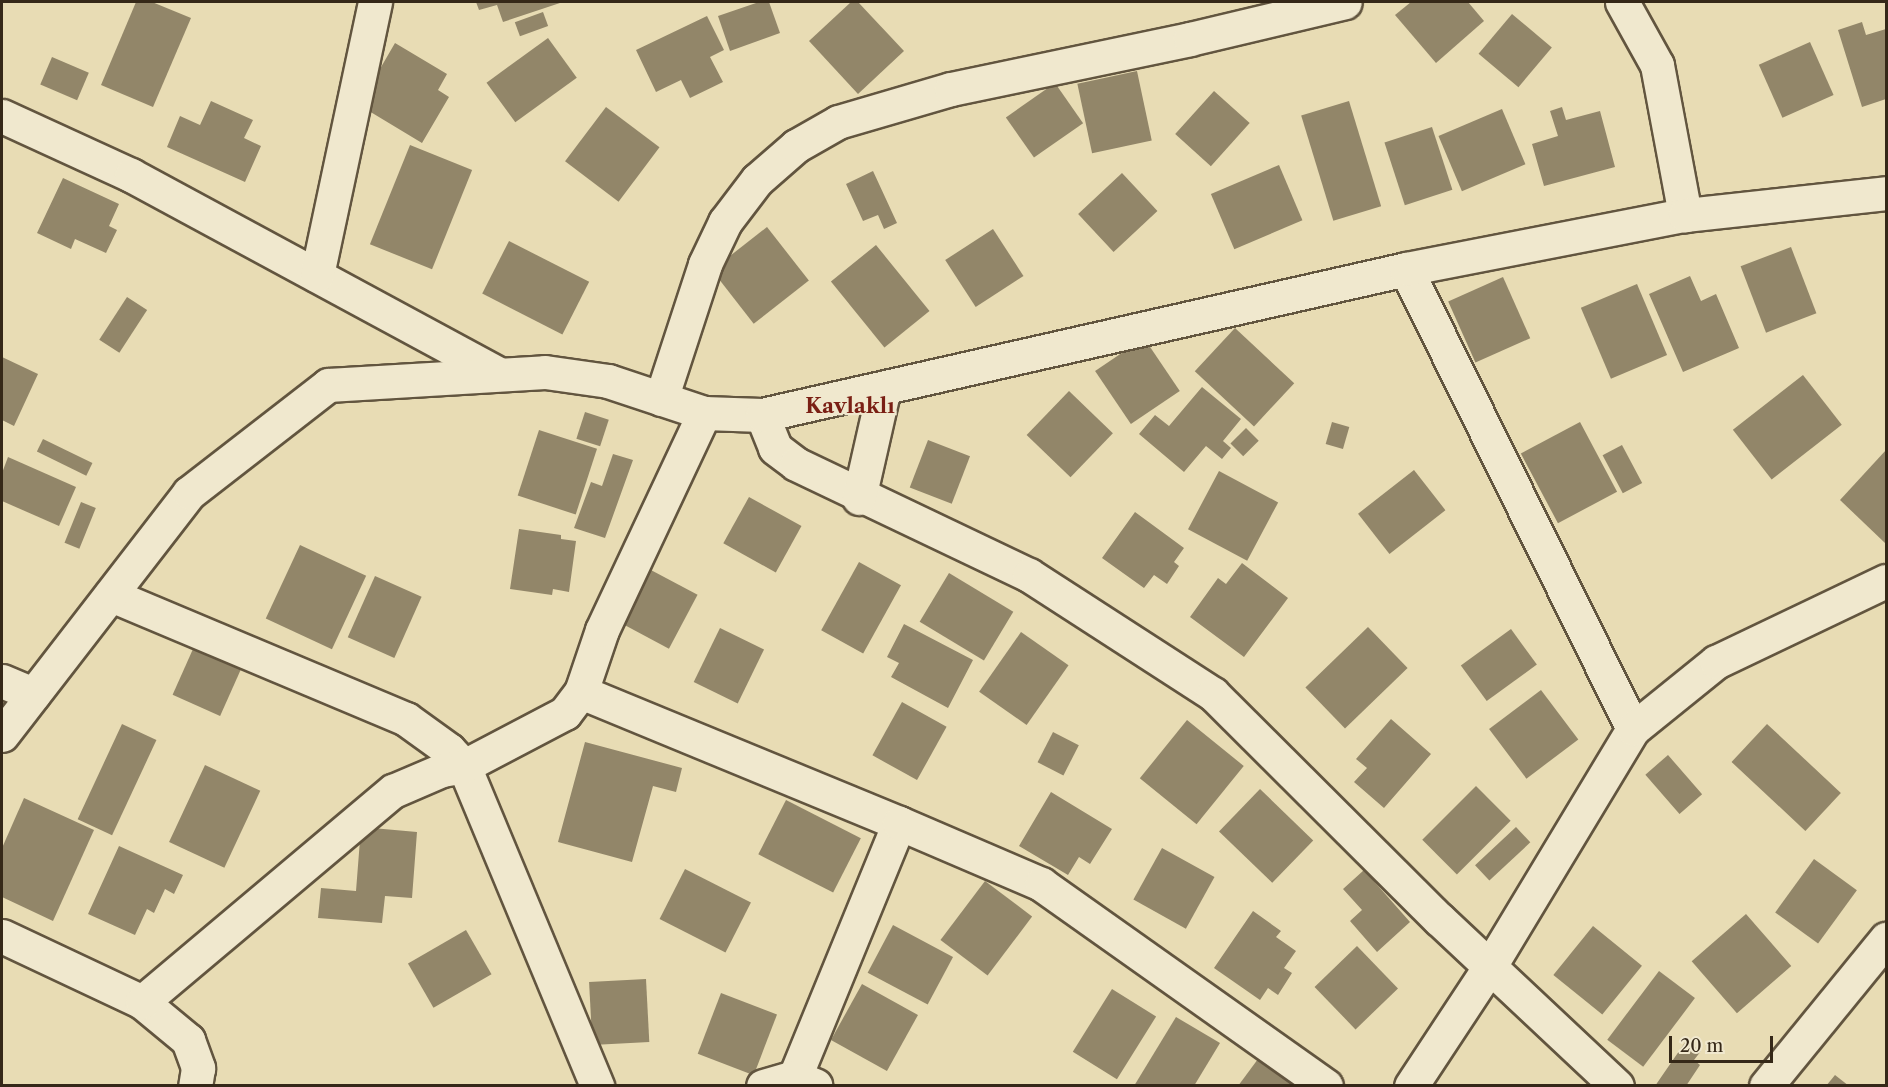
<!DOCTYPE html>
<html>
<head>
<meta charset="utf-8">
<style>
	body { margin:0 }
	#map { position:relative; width:1888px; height:1087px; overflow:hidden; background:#e8dcb4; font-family:"Libre Caslon Text",serif }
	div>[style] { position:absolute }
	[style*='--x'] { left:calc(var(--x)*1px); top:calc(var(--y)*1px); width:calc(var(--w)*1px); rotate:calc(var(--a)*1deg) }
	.building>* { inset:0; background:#928669; transform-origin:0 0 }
	.roads { filter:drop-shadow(2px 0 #62553f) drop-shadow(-2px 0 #62553f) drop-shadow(0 2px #62553f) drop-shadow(0 -2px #62553f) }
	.minor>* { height:33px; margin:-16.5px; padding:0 16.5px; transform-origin:16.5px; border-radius:16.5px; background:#f0e8ce }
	span { translate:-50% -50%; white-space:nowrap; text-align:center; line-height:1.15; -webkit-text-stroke:4.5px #f0e8ce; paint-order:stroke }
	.quarter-label { font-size:21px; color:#7a1f14; font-weight:700 }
	.frame { position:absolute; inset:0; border:3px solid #352818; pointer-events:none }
	.scale { position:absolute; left:1669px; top:1036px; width:104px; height:27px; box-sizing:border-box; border:3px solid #352818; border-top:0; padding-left:8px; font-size:18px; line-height:21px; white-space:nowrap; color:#352818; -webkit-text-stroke:4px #f0e8ce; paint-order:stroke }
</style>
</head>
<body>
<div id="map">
	<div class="building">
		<div style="clip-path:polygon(136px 2px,152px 2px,191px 18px,153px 107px,101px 85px)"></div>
		<div style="clip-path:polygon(476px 2px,563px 2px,503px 22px,497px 5px,479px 10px)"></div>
		<div style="clip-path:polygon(759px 2px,769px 2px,780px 33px,730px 51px,718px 16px)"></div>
		<div style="clip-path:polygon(851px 2px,858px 2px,904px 51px,858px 94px,809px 41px)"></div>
		<div style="clip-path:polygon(1411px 2px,1468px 2px,1484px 21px,1436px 63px,1395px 15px)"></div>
		<div style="left:543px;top:12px;width:15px;height:30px;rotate:70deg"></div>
		<div style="left:1512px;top:14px;width:52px;height:52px;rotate:40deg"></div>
		<div style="clip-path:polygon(707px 16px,724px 50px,710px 57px,723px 82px,690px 98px,681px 80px,656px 92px,636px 50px)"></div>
		<div style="clip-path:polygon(1862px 22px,1866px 35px,1886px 29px,1886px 99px,1862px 107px,1838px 30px)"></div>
		<div style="left:548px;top:38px;width:49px;height:76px;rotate:54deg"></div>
		<div style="left:1810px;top:42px;width:58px;height:56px;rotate:66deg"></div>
		<div style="clip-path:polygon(395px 43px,447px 74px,438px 90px,449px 97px,422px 143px,359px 105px)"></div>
		<div style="left:52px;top:57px;width:40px;height:30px;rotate:23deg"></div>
		<div style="left:1137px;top:71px;width:71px;height:61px;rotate:78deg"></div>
		<div style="left:1055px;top:83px;width:49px;height:60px;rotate:55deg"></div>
		<div style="left:1214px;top:91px;width:48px;height:58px;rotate:42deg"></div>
		<div style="clip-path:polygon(211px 101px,253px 120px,244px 138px,261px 146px,245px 182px,167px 147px,180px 116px,200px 125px)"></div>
		<div style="left:1349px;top:101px;width:110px;height:50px;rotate:73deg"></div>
		<div style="left:606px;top:107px;width:67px;height:68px;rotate:37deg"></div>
		<div style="clip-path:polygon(1562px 107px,1566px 120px,1600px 111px,1615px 167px,1544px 186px,1532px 144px,1558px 136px,1550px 111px)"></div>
		<div style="left:1502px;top:109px;width:60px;height:69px;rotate:67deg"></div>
		<div style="left:1432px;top:127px;width:66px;height:50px;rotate:72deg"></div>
		<div style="left:410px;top:145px;width:67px;height:107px;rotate:22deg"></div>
		<div style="left:1279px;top:165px;width:60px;height:74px;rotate:67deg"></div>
		<div style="clip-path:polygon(873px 171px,897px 223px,884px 229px,878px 215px,863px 221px,846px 184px)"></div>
		<div style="left:1122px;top:173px;width:52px;height:60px;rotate:47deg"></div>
		<div style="clip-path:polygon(63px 178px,119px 204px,109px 226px,117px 230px,106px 253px,75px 239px,71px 249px,37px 233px)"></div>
		<div style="left:767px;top:227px;width:68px;height:70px;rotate:52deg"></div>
		<div style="left:993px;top:229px;width:56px;height:57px;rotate:57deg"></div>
		<div style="left:509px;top:241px;width:90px;height:59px;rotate:27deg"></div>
		<div style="left:876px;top:245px;width:85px;height:58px;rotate:51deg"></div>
		<div style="left:1791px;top:247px;width:71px;height:54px;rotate:69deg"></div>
		<div style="clip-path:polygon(1690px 276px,1701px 301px,1716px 294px,1739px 348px,1683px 372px,1649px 294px)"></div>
		<div style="left:1503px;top:277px;width:67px;height:60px;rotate:66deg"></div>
		<div style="left:1637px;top:284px;width:77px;height:61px;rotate:67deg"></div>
		<div style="left:127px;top:297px;width:24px;height:51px;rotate:33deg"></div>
		<div style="left:1235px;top:328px;width:81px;height:59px;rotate:43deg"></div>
		<div style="left:1144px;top:338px;width:64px;height:59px;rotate:56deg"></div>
		<div style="clip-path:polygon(2px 357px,38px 374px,14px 426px,2px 420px)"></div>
		<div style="left:1803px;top:375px;width:63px;height:89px;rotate:52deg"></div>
		<div style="clip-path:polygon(1202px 387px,1241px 419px,1223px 441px,1231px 448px,1222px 459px,1206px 446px,1184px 472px,1139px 434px,1155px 415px,1169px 426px)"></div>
		<div style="left:1069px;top:391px;width:61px;height:61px;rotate:44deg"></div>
		<div style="left:585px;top:412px;width:25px;height:28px;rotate:18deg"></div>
		<div style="left:1332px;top:422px;width:18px;height:23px;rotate:16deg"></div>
		<div style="left:1580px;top:422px;width:79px;height:67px;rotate:62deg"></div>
		<div style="left:1246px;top:428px;width:18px;height:22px;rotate:45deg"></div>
		<div style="left:539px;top:430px;width:61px;height:69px;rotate:18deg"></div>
		<div style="left:43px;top:439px;width:55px;height:14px;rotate:26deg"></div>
		<div style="left:928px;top:440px;width:45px;height:51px;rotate:21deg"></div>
		<div style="left:1622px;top:445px;width:43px;height:22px;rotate:62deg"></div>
		<div style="clip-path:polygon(1886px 450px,1886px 542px,1885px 543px,1840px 500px)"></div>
		<div style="clip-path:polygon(613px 454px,633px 460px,605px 538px,574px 528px,591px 482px,602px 486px)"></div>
		<div style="clip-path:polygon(8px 457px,76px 487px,59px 526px,2px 501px,2px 473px)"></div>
		<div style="left:1414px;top:470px;width:51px;height:71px;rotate:52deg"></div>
		<div style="left:1219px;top:471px;width:67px;height:66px;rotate:28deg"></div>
		<div style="left:749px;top:497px;width:60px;height:53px;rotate:29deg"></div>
		<div style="left:81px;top:502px;width:16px;height:44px;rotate:22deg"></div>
		<div style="clip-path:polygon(1135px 512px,1184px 548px,1174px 562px,1179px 566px,1167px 584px,1154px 575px,1144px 588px,1102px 558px)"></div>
		<div style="clip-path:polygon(519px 529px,561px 535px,561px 539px,576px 541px,569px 592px,553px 589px,552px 595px,510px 589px)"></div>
		<div style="left:300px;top:545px;width:73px;height:81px;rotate:25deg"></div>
		<div style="left:859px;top:562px;width:48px;height:78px;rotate:29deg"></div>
		<div style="clip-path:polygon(1242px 563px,1288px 598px,1244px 657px,1190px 617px,1218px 578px,1226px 584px)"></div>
		<div style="left:649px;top:569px;width:55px;height:61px;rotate:28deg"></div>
		<div style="left:949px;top:573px;width:75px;height:57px;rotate:31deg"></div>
		<div style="left:375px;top:576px;width:51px;height:67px;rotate:24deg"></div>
		<div style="clip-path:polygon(904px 624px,973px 660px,948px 708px,891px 677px,899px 663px,887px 657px)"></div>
		<div style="left:1368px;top:627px;width:57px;height:87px;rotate:46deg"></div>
		<div style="left:720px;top:628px;width:49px;height:60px;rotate:26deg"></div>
		<div style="left:1511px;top:629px;width:44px;height:62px;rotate:54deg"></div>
		<div style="left:1021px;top:632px;width:58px;height:73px;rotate:35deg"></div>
		<div style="left:197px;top:640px;width:52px;height:60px;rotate:24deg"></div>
		<div style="left:1541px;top:690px;width:62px;height:65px;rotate:53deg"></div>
		<div style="left:902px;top:702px;width:51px;height:61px;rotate:29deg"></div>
		<div style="clip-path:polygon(1391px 719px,1431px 754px,1384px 808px,1354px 782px,1367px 768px,1356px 759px)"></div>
		<div style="left:1187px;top:720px;width:73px;height:75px;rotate:39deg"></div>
		<div style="left:122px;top:724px;width:38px;height:105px;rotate:25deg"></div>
		<div style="left:1767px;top:724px;width:101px;height:52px;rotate:43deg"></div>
		<div style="left:1053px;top:732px;width:29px;height:34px;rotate:27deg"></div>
		<div style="clip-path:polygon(585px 742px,682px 768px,676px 792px,653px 786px,632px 862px,558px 842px)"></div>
		<div style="left:1668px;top:755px;width:52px;height:30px;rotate:49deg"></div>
		<div style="left:205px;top:765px;width:61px;height:85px;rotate:25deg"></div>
		<div style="left:1476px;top:786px;width:49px;height:76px;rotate:45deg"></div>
		<div style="left:1260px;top:789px;width:74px;height:59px;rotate:44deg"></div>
		<div style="clip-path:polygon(1051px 792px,1112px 829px,1090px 864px,1079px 857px,1068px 875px,1019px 846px)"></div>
		<div style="clip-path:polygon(24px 798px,94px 830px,53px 921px,2px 897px,2px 848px)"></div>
		<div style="left:786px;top:800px;width:84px;height:61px;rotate:27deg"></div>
		<div style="clip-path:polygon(361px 827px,417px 832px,412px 898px,385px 896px,382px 923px,318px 918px,321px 888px,356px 891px)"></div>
		<div style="left:1516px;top:827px;width:21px;height:56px;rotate:47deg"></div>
		<div style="clip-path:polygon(119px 846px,183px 875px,174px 894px,165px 889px,154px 913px,147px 909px,135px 935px,88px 914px)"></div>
		<div style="left:1162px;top:848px;width:60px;height:59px;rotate:29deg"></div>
		<div style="left:1814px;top:859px;width:53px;height:66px;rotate:36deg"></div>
		<div style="left:685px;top:869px;width:74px;height:56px;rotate:27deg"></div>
		<div style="clip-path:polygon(1364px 870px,1410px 922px,1377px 952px,1350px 921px,1362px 910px,1343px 889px)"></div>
		<div style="left:985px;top:881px;width:59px;height:74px;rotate:37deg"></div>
		<div style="clip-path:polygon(1253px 911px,1281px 931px,1276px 937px,1296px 951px,1284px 968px,1292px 973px,1278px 995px,1268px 988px,1260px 1000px,1214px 968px)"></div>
		<div style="left:1746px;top:914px;width:69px;height:72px;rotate:49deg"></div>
		<div style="left:893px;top:925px;width:68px;height:54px;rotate:28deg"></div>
		<div style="left:1593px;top:926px;width:63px;height:63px;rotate:39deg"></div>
		<div style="left:466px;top:930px;width:51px;height:67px;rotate:60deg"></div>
		<div style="left:1357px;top:946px;width:59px;height:59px;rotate:46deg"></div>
		<div style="left:1659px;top:971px;width:45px;height:86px;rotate:37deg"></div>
		<div style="left:646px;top:979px;width:63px;height:57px;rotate:87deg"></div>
		<div style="left:862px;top:984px;width:64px;height:64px;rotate:29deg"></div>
		<div style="left:1112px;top:989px;width:52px;height:74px;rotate:32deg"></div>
		<div style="left:721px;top:993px;width:60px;height:65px;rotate:21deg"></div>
		<div style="clip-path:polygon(1176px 1017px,1220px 1043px,1194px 1086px,1134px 1086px)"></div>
		<div style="clip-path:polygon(1686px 1041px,1701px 1051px,1694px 1060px,1700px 1065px,1686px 1086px,1655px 1086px)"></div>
		<div style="clip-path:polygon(1258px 1059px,1294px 1086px,1238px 1086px)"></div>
		<div style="clip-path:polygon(1835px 1075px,1849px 1086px,1826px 1086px)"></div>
	</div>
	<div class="roads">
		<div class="minor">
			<div style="--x:1622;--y:2;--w:72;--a:60.9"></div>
			<div style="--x:1657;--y:65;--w:153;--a:79.4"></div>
			<div style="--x:2;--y:116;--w:142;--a:24.6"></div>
			<div style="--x:131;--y:175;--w:418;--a:28.4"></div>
			<div style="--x:1406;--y:269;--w:513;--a:63.73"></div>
			<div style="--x:317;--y:275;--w:279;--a:-78"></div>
			<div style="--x:661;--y:399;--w:142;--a:-71.9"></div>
			<div style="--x:705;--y:264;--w:47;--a:-64.5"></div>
			<div style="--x:725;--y:222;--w:53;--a:-52.7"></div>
			<div style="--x:757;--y:180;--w:52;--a:-41.1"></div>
			<div style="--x:796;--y:146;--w:48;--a:-29.7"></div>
			<div style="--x:838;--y:122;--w:118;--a:-16.3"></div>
			<div style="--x:951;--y:89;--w:244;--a:-11.8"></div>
			<div style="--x:1190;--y:39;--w:159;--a:-13.4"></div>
			<div style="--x:762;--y:415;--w:35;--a:68"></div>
			<div style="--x:775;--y:448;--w:26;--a:37"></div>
			<div style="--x:796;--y:464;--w:258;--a:25.5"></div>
			<div style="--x:1029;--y:575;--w:219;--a:32.9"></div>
			<div style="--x:1213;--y:694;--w:319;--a:44.9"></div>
			<div style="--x:1439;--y:919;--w:244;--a:43.2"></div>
			<div style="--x:859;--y:498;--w:113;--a:-77.2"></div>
			<div style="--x:111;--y:595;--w:320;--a:22.8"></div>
			<div style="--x:406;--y:719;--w:53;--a:35.8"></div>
			<div style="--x:449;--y:750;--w:22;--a:47"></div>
			<div style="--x:464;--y:766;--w:347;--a:67.4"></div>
			<div style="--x:2;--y:681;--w:34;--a:23"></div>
			<div style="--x:581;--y:692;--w:344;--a:22.4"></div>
			<div style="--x:899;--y:823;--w:274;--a:112.3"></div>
			<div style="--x:2;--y:735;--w:306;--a:-52.3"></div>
			<div style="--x:189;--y:493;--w:176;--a:-37.8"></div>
			<div style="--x:328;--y:385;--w:217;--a:-3.4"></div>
			<div style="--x:545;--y:372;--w:64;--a:8.1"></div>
			<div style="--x:608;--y:381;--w:101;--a:18.4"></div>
			<div style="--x:704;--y:413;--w:58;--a:2"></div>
			<div style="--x:762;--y:415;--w:660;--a:-12.77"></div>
			<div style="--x:1406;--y:269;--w:284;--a:-11"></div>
			<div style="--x:1685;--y:215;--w:202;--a:-6.2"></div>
			<div style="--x:899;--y:823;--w:155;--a:23.2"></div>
			<div style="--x:1041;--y:884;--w:349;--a:35.3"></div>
			<div style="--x:2;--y:936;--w:155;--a:25.2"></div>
			<div style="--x:142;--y:1002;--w:60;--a:39.6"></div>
			<div style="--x:188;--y:1040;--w:30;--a:70"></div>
			<div style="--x:198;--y:1068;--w:18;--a:99"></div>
			<div style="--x:142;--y:1002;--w:328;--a:-40.1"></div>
			<div style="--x:393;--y:791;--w:53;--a:-23.2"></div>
			<div style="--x:442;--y:770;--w:22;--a:-10"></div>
			<div style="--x:464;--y:766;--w:114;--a:-27.7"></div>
			<div style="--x:565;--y:713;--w:26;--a:-53"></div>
			<div style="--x:581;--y:692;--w:65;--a:-71.3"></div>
			<div style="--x:602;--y:630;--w:240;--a:-64.8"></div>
			<div style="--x:763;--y:1086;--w:33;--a:-16"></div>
			<div style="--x:795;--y:1077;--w:22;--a:22"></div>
			<div style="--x:1411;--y:1086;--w:144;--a:-56.6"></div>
			<div style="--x:1490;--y:966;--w:277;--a:-58.9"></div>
			<div style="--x:1633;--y:729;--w:107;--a:-38.9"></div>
			<div style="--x:1716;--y:662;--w:188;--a:-25.5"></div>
			<div style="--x:1766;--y:1086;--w:190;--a:-50.8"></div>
		</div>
	</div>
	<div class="quarter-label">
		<span style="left:850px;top:406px">Kavlaklı</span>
	</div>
	<div class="frame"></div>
	<div class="scale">20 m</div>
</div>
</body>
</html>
